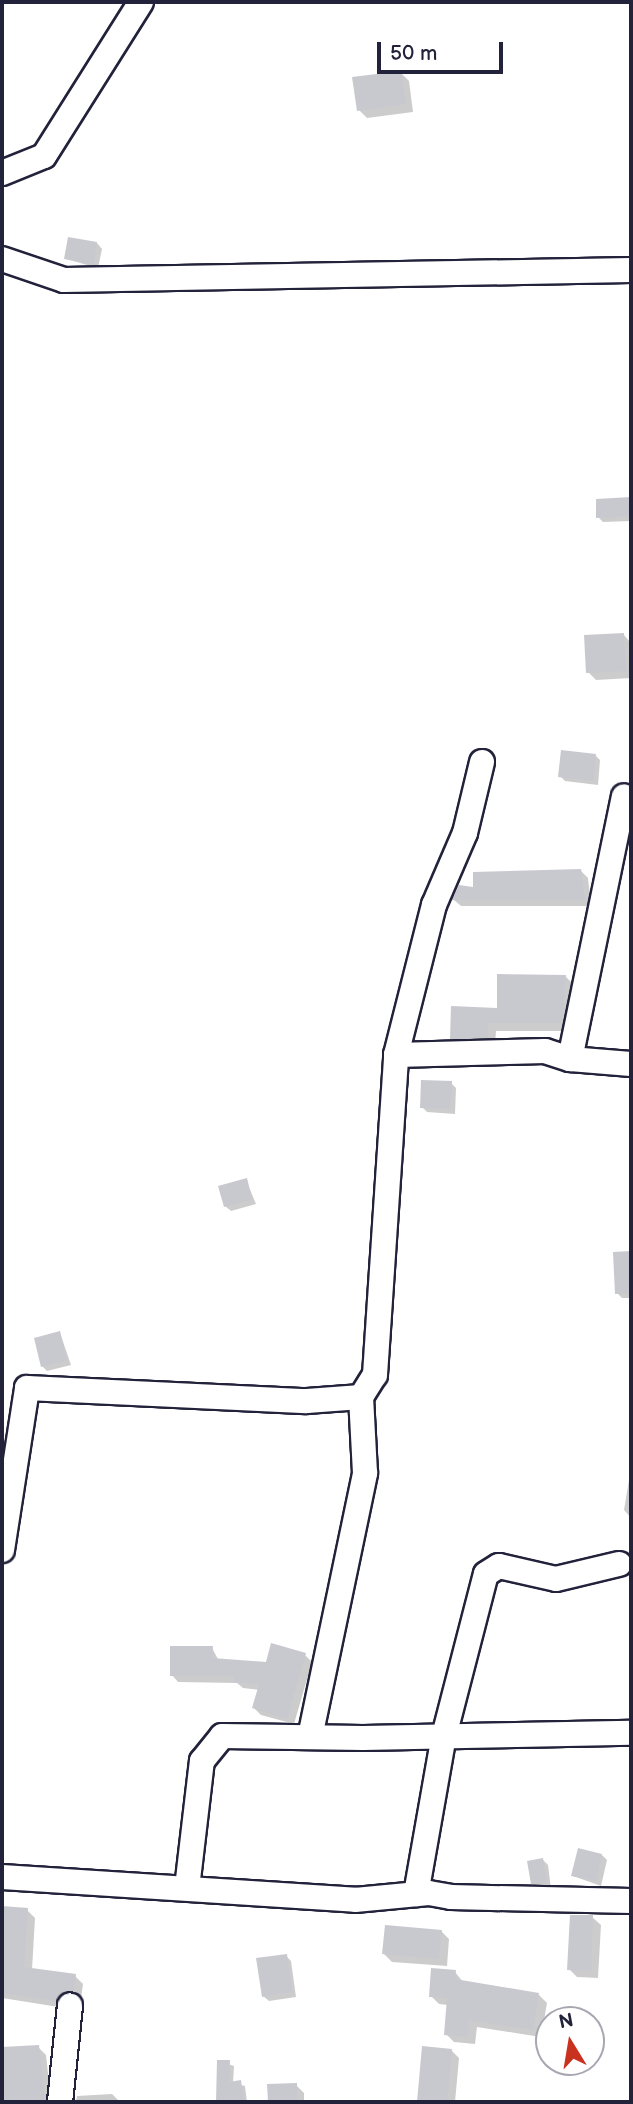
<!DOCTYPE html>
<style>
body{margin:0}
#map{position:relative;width:633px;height:2104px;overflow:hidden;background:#fff;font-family:"Balsamiq Sans",sans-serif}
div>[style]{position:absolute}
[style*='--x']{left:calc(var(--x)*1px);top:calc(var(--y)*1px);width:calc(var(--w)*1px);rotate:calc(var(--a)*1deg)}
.shadow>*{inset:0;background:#0003}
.building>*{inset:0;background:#c8c8cf}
.roads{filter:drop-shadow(2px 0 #22223b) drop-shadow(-2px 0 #22223b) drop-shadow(0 2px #22223b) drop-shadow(0 -2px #22223b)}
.minor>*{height:24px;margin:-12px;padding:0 12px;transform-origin:12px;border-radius:12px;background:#fff}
span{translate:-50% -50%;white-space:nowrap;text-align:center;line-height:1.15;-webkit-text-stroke:6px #fff;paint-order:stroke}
.frame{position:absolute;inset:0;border:4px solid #22223b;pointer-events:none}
.north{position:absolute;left:535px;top:2006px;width:70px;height:70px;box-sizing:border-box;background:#fff;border:2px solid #a7a7b1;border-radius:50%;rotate:349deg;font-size:19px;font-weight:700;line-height:28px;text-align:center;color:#22223b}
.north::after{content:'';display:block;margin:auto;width:24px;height:32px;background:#c8321e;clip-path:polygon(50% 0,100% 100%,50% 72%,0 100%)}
.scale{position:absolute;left:377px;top:42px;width:126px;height:32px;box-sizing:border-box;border:4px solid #22223b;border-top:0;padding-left:9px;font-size:21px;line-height:24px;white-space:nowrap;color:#22223b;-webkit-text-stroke:5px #fff;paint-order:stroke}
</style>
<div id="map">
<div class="shadow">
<div style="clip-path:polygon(401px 73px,409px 81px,413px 112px,367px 118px,359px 110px)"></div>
<div style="clip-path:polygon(97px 243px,102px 249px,98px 268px,66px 259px)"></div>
<div style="clip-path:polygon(631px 499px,631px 521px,603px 522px,598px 517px,597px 500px)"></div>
<div style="clip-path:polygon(623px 634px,631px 643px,631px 678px,596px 680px,588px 672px)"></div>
<div style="clip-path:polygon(595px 755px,600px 760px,598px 785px,565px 781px,560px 776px)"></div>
<div style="clip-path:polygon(581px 871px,588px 878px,591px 906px,461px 906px,454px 900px,475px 889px)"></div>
<div style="clip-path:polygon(565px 976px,573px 984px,570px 1031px,496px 1031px,495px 1045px,459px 1046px,451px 1038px)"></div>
<div style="clip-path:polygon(451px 1083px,456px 1088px,455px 1114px,427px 1112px,422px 1107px)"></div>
<div style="clip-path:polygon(246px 1180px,256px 1204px,231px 1211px,225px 1206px)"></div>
<div style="clip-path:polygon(631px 1253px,631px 1298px,622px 1298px,617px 1293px)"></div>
<div style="clip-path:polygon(60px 1333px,71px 1365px,47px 1371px,42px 1366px)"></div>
<div style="clip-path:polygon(629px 1480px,631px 1480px,631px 1518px,624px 1510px)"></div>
<div style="clip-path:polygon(272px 1646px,305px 1655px,312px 1662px,294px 1724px,261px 1715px,254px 1708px,260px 1690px,243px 1688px,237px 1683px,178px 1682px,172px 1675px,212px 1648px,219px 1661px,267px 1664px)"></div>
<div style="clip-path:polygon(602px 1855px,607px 1860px,601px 1886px,573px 1876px)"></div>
<div style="clip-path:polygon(543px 1860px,548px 1865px,551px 1889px,538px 1888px,532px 1883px)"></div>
<div style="clip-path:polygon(2px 1908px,27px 1910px,35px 1918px,32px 1970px,75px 1976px,83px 1984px,81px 1999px,72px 2000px,65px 2008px,2px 1998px)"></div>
<div style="clip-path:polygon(592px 1917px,601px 1925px,598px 1978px,577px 1977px,569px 1969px)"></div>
<div style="clip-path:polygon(441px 1931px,449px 1939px,447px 1966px,392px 1962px,384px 1954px)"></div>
<div style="clip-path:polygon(286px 1956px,291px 1961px,296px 1997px,269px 2001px,263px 1996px)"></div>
<div style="clip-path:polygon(455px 1972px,463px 1982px,539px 1995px,547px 2003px,541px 2037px,477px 2027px,475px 2044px,454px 2042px,446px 2034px,448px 2005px,439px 2004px,431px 1996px)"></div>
<div style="clip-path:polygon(38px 2047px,46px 2055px,51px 2102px,2px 2102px,2px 2049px)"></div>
<div style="clip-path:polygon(424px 2048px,451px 2050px,459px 2058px,455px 2102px,419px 2102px)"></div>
<div style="clip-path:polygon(219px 2061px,234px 2066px,233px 2083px,245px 2086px,247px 2102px,217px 2102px)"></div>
<div style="clip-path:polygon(296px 2085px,304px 2093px,304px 2102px,270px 2102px,269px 2086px)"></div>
<div style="clip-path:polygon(112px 2094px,120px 2102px,76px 2102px,77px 2096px)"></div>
</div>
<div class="building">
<div style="clip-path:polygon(401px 71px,406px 104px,357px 111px,352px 77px)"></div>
<div style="clip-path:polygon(68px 237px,97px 242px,94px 264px,64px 259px)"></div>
<div style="clip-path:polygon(631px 497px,631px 516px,596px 518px,596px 499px)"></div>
<div style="clip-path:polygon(624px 633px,626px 671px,586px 673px,584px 635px)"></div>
<div style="clip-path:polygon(561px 750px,596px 754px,593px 781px,558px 777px)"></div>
<div style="clip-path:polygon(581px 869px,585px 900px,452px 900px,459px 885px,473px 887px,473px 872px)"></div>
<div style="clip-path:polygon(497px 974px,566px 975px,562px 1023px,488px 1023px,488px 1038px,450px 1039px,451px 1006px,497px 1008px)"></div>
<div style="clip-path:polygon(421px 1080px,452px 1081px,450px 1109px,420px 1108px)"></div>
<div style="clip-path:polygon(247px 1178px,252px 1199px,224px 1207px,218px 1186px)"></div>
<div style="clip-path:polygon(631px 1251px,631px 1293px,615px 1294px,613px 1252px)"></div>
<div style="clip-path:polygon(60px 1331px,67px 1360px,41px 1367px,34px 1338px)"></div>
<div style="clip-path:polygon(271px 1643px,306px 1653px,287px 1719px,252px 1708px,259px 1684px,234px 1682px,234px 1676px,170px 1676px,170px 1646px,213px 1646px,212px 1658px,266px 1662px)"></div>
<div style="clip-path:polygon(578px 1848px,602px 1854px,596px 1881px,571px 1876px)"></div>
<div style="clip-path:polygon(543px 1858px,547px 1884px,531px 1884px,527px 1861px)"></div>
<div style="clip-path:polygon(2px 1906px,28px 1908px,24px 1967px,76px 1974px,74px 1992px,63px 1993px,57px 2001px,2px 1993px)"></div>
<div style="clip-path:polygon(570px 1915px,593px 1915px,591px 1971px,567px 1970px)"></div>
<div style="clip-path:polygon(385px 1925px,442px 1930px,439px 1959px,382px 1954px)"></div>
<div style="clip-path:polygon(287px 1954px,292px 1992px,262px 1997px,256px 1958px)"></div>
<div style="clip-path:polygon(431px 1968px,456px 1970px,455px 1979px,539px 1993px,533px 2030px,469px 2020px,468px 2037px,444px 2035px,447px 1998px,429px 1997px)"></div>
<div style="clip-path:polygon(39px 2045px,45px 2102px,5px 2102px,2px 2047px)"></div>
<div style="clip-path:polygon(422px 2046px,452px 2049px,447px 2102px,417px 2102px)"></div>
<div style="clip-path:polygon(217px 2060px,230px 2060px,229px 2082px,241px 2080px,244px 2102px,216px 2102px)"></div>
<div style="clip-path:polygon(297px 2083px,297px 2102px,268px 2102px,267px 2084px)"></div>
</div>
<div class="roads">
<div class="minor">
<div style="--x:2;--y:173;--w:45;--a:-22"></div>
<div style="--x:44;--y:156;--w:182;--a:-57.8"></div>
<div style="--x:2;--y:259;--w:65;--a:18.7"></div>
<div style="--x:64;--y:280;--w:567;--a:-1.01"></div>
<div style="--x:396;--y:1055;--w:149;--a:-1.5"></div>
<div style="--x:545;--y:1051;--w:26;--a:18"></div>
<div style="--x:570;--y:1059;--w:61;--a:4.7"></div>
<div style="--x:570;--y:1059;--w:268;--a:-78.4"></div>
<div style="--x:2;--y:1550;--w:164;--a:-81.2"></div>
<div style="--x:27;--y:1388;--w:280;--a:2.7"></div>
<div style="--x:307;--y:1401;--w:54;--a:-4.2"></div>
<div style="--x:361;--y:1397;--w:26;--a:-58"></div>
<div style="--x:375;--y:1375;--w:321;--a:-86.2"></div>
<div style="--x:396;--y:1055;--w:155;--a:-75.8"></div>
<div style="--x:434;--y:905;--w:78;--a:-66.7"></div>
<div style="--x:465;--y:833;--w:73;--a:-76.5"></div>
<div style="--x:310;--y:1737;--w:270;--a:-78.2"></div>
<div style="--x:365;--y:1473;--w:76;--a:-93"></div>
<div style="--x:2;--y:1877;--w:354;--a:3.7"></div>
<div style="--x:355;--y:1900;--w:74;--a:-5.4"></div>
<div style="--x:429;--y:1893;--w:22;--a:10"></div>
<div style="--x:451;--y:1897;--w:180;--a:1.3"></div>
<div style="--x:187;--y:1888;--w:128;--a:-83.3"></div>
<div style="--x:202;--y:1761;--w:32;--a:-51"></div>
<div style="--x:222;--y:1736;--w:141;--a:0.8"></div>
<div style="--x:363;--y:1738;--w:268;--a:-1.1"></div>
<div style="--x:416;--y:1894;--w:160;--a:-80"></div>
<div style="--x:444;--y:1736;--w:167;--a:-75.5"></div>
<div style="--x:486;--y:1574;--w:15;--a:-32"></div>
<div style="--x:499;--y:1566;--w:58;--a:12.8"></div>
<div style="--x:556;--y:1579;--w:65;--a:-13.4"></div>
<div style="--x:60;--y:2102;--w:97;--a:-84.1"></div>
</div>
</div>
<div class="frame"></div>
<div class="north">N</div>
<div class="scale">50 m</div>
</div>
